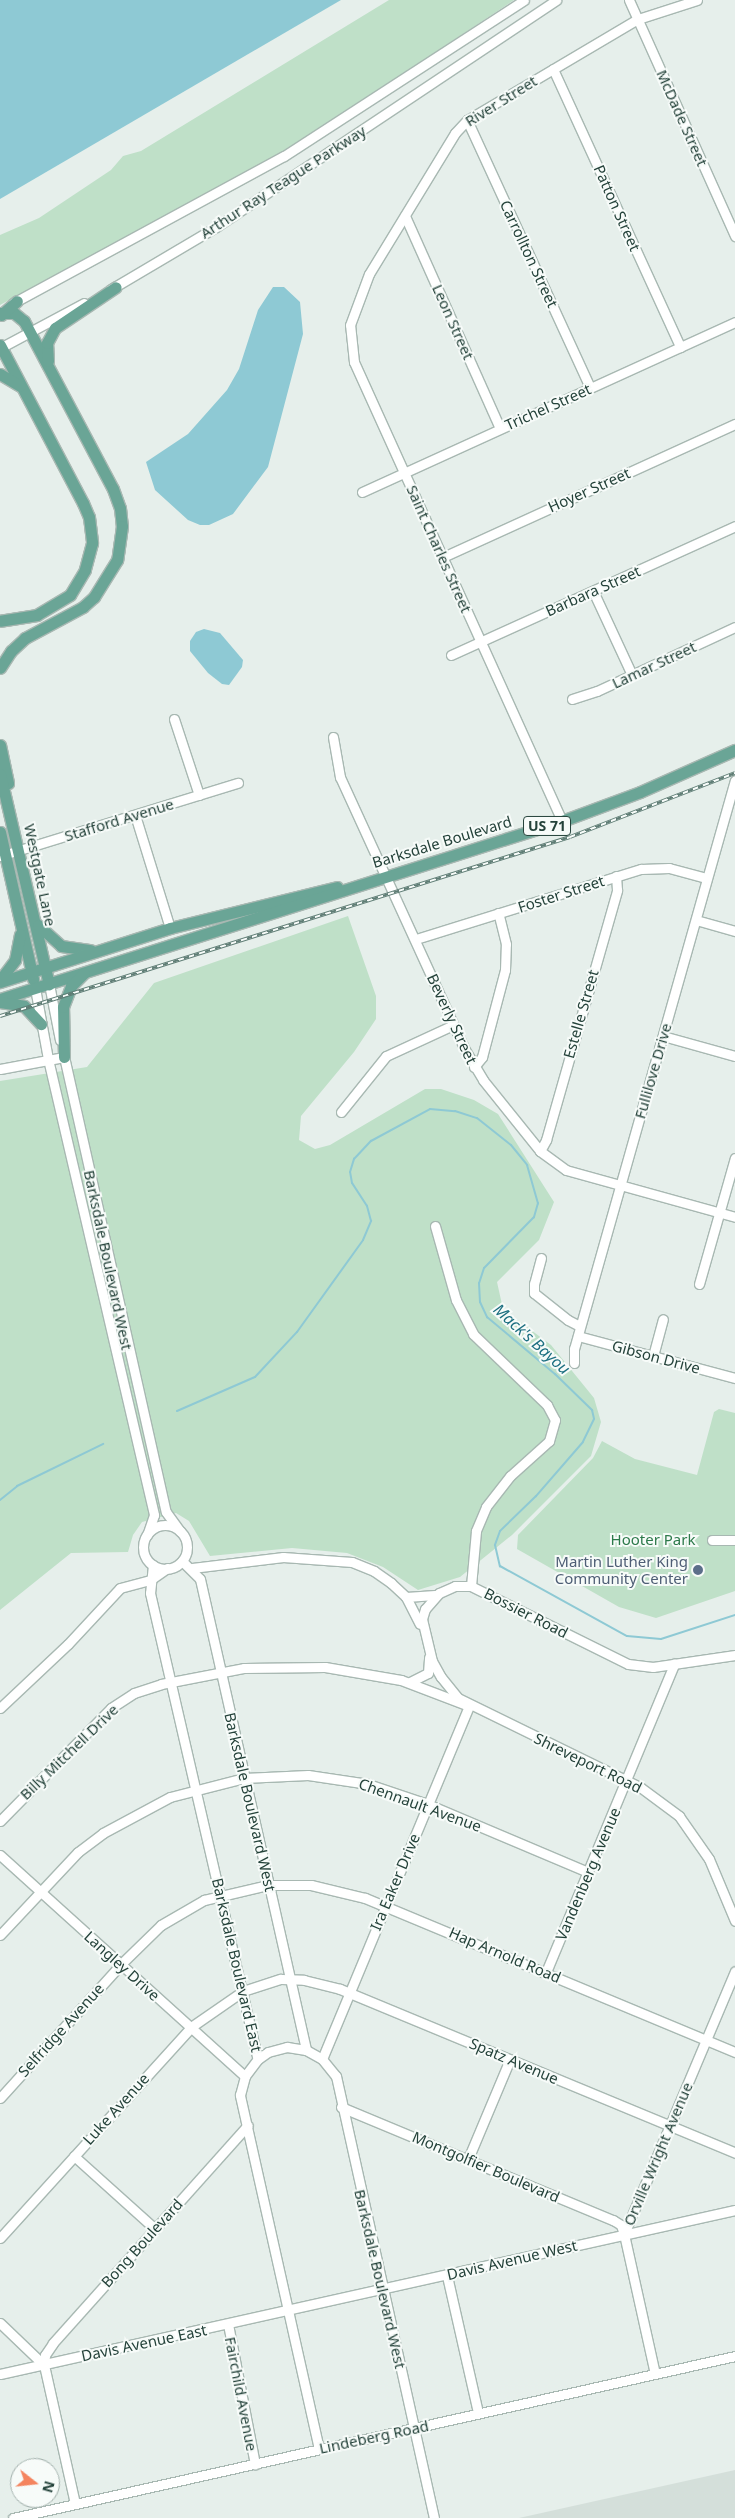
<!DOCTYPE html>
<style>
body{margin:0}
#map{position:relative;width:735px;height:2518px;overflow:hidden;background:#e6efeb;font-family:"Noto Sans",sans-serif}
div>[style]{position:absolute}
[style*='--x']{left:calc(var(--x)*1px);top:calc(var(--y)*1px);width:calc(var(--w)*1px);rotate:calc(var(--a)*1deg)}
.built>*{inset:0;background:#d4dfda}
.green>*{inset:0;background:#bfe0c8}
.water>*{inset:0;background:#8ec9d4}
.stream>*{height:2px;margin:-1px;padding:0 1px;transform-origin:1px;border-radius:1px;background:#8ec9d4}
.roads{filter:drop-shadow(1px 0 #a8b8b2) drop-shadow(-1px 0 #a8b8b2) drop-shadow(0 1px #a8b8b2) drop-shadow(0 -1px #a8b8b2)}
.minor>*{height:9px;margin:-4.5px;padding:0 4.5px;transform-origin:4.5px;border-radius:4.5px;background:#fff}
.minor>.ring{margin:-4.5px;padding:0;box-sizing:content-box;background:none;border:9px solid #fff;border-radius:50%}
.major>*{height:11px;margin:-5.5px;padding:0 5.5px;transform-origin:5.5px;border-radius:5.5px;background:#6aa596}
.rail>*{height:4px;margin-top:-2px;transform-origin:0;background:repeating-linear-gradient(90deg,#f7fbf9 0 5.5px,#5f7d75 0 11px);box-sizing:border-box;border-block:1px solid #5f7d75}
.dots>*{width:14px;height:14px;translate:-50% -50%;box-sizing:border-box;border:2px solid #f7fbf9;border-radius:50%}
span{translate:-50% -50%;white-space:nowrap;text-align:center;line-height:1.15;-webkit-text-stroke:4px #f7fbf9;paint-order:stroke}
.shield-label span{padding:1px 4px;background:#f7fbf9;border:1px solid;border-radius:4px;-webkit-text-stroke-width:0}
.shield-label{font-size:14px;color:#24423a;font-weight:700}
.street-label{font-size:15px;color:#24423a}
.park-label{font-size:15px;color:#2d7a4b}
.service-label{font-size:15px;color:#4e5e75}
.right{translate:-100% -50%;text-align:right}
.water-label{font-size:16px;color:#1c6f80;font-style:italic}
.north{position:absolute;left:10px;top:2458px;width:50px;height:50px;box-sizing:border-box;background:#f7fbf9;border:1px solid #a3b1ad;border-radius:50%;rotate:106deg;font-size:14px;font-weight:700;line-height:20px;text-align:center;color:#24423a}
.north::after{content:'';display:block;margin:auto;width:18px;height:22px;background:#f4845f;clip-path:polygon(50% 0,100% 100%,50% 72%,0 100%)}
</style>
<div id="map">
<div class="built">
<div style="clip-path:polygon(735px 2470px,735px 2518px,519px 2518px)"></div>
</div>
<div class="green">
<div style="clip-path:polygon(389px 0,514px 0,302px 141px,0 305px,0 235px,39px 218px,111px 170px,123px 156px,141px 151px)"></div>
<div style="clip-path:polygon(348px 916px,376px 996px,376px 1019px,354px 1052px,301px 1116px,299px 1140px,315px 1149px,330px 1145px,425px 1089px,441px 1089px,474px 1100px,498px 1114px,554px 1202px,539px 1240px,497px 1282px,503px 1309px,551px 1345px,594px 1398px,601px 1422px,591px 1456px,512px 1535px,460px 1577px,418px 1590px,383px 1567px,347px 1553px,292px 1548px,210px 1556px,189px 1521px,176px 1513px,142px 1522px,133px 1535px,128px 1552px,71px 1553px,0 1610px,0 1081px,87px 1067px,154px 983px)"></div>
<div style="clip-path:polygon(719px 1409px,735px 1413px,735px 1591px,656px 1618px,619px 1607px,517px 1549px,518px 1535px,593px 1458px,602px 1441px,635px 1459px,697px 1475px,714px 1412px)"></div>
</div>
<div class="water">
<div style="clip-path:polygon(0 0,341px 0,0 199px)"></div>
<div style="clip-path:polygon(273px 287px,284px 287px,300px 302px,303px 334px,268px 467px,233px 514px,209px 525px,200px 525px,188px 520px,155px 490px,146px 462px,188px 434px,227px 390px,239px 369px,258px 310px)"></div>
<div style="clip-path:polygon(204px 629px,220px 633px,243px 660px,242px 667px,229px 685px,222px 684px,208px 673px,190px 651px,190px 641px,196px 632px)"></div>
</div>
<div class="stream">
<div style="--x:177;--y:1411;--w:85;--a:-23.6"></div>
<div style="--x:255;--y:1377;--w:62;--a:-47"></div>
<div style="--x:297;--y:1332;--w:113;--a:-54.3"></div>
<div style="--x:363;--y:1240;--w:21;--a:-67"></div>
<div style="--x:371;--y:1221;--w:16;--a:-105"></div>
<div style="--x:367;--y:1206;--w:27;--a:-123"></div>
<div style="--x:352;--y:1183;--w:11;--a:-100"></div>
<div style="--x:350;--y:1172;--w:14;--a:-73"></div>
<div style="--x:354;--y:1159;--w:25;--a:-47"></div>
<div style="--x:371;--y:1141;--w:67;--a:-28.5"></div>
<div style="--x:430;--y:1109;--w:25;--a:5"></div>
<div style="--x:455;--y:1111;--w:23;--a:18"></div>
<div style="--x:477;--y:1118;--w:43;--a:38.5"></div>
<div style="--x:511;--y:1145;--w:26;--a:51"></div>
<div style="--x:527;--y:1165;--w:40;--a:74"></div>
<div style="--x:538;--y:1203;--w:15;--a:106"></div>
<div style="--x:534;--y:1217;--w:71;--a:134.4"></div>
<div style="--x:484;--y:1268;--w:16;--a:108"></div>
<div style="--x:479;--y:1283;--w:19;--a:87"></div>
<div style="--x:480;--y:1302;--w:17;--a:65"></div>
<div style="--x:487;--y:1317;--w:89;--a:40"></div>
<div style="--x:555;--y:1374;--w:52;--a:44.2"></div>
<div style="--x:592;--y:1410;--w:9;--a:77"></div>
<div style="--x:594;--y:1419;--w:25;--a:116"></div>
<div style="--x:583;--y:1442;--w:72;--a:131"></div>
<div style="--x:536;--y:1496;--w:50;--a:135.8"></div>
<div style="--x:500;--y:1531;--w:15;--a:110"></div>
<div style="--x:495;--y:1545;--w:22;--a:77"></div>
<div style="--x:500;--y:1566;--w:145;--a:28.9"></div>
<div style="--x:627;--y:1636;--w:34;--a:5"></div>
<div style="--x:661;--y:1639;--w:78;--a:-18"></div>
<div style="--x:0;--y:1500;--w:22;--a:-39"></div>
<div style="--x:17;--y:1486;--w:96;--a:-26"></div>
</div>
<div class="roads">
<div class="minor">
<div style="--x:629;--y:0;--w:259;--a:65.8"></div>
<div style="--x:553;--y:69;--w:306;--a:65.4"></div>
<div style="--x:467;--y:120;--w:294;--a:65.3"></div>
<div style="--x:405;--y:216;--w:232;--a:65.9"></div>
<div style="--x:111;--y:289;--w:122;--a:-30.6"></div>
<div style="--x:216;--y:227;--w:409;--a:-33.7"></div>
<div style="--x:13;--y:303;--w:308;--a:-28.5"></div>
<div style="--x:284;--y:156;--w:286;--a:-33"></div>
<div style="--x:0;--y:348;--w:95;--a:-28.2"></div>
<div style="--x:362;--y:492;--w:410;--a:-24.5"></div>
<div style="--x:443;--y:557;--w:321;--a:-24.5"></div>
<div style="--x:593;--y:591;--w:93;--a:65.1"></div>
<div style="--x:451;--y:655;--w:312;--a:-24.4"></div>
<div style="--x:572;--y:699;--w:26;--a:-18"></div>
<div style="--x:597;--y:691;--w:152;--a:-24.9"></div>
<div style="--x:174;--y:719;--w:80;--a:71.8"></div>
<div style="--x:333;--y:737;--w:41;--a:80.1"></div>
<div style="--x:340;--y:777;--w:298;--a:65.4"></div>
<div style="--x:464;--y:1048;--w:37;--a:59"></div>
<div style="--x:483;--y:1080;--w:91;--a:51.2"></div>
<div style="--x:540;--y:1151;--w:32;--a:36"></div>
<div style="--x:566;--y:1170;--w:175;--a:15.5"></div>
<div style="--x:135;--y:815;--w:118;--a:72.8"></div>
<div style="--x:562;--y:821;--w:504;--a:-114.38"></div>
<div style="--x:354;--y:362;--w:37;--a:-96"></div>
<div style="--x:350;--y:325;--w:54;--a:-69.6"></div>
<div style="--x:369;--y:274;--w:165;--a:-58.6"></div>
<div style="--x:455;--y:133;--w:18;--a:-47"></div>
<div style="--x:467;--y:120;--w:199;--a:-30.6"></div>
<div style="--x:638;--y:19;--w:62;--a:-17.9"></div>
<div style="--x:0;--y:856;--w:249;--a:-17.1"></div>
<div style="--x:696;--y:920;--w:41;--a:15.8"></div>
<div style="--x:416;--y:939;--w:236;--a:-17.3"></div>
<div style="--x:641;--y:869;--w:28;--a:-2"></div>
<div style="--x:669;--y:868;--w:39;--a:15"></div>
<div style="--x:49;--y:984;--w:57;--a:78.9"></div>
<div style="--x:35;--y:988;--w:72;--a:79.6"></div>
<div style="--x:48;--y:1059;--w:468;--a:76.9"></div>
<div style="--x:154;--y:1515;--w:21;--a:109"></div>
<div style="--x:663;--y:1036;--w:75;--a:15.5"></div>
<div style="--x:63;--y:1052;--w:471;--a:77.4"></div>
<div style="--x:166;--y:1512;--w:24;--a:54"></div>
<div style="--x:474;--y:1067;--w:13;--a:-51"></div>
<div style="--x:482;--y:1057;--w:90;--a:-75.2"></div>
<div style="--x:505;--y:970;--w:26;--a:-88"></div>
<div style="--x:506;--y:944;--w:32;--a:-104"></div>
<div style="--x:0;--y:1069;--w:65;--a:-10.6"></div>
<div style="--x:341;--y:1112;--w:72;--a:-51.2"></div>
<div style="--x:386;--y:1056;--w:74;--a:-24.8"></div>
<div style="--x:540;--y:1151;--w:13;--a:-61"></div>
<div style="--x:546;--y:1140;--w:260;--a:-74.1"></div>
<div style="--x:617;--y:890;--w:14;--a:-94"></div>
<div style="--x:435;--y:1226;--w:77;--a:74.2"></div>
<div style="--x:456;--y:1300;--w:38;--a:63"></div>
<div style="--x:473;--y:1334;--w:103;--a:43.8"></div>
<div style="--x:547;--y:1405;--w:17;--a:62"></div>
<div style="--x:555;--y:1420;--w:22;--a:106"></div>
<div style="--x:549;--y:1441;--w:52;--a:138.1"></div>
<div style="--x:510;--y:1476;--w:39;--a:128"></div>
<div style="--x:486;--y:1507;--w:26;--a:113"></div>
<div style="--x:476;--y:1531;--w:55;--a:95.2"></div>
<div style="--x:541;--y:1258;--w:27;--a:105"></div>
<div style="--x:534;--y:1284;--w:9;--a:90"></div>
<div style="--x:534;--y:1293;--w:43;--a:38.5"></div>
<div style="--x:568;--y:1320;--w:13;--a:27"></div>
<div style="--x:699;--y:1284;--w:131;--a:-74.1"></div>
<div style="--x:578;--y:1336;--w:163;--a:15"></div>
<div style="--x:653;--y:1356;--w:38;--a:-75"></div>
<div style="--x:574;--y:1363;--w:14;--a:-90"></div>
<div style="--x:574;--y:1349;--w:591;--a:-74.2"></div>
<div class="ring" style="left:143px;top:1525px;width:35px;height:35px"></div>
<div style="--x:712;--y:1540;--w:23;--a:0"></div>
<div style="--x:182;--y:1561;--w:25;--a:45"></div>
<div style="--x:200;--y:1579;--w:483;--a:77.3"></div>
<div style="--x:153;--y:1565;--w:28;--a:96"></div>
<div style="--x:150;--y:1593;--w:478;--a:77"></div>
<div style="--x:192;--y:1568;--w:92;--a:-6.9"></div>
<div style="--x:283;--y:1557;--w:69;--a:4.1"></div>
<div style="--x:352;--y:1562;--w:24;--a:22"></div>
<div style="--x:374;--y:1571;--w:21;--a:35"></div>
<div style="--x:391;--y:1583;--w:21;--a:43"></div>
<div style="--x:406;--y:1597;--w:30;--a:63"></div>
<div style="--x:406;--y:1597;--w:29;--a:-4"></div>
<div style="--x:735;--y:1655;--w:83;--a:171.7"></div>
<div style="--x:653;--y:1667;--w:25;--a:-173"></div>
<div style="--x:628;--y:1664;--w:175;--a:-153.6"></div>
<div style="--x:471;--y:1586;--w:16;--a:180"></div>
<div style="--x:455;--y:1586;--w:17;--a:156"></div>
<div style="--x:439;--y:1593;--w:21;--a:131"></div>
<div style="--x:425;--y:1609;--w:10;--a:107"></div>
<div style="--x:422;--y:1619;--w:43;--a:76.6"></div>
<div style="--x:432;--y:1661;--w:18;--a:61"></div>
<div style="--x:441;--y:1677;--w:27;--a:51"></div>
<div style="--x:458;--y:1698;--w:203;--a:26.1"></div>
<div style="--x:640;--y:1787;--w:49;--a:36.6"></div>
<div style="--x:679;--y:1816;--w:52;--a:55.1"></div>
<div style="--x:709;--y:1859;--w:67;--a:67.2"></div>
<div style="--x:410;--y:1682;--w:20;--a:-27"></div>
<div style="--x:428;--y:1673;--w:16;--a:-86"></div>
<div style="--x:0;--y:1708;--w:93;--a:-43.3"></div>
<div style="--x:68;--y:1644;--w:76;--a:-47.1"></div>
<div style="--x:120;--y:1588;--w:31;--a:-15"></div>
<div style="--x:150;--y:1580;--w:21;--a:-35"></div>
<div style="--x:0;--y:1821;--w:158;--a:-45.5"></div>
<div style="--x:111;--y:1708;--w:27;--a:-33"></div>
<div style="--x:134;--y:1693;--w:28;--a:-18"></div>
<div style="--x:161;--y:1684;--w:85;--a:-10.9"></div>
<div style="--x:244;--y:1668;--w:81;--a:-0.7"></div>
<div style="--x:325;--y:1667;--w:77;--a:9.7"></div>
<div style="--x:401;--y:1680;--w:73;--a:20.9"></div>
<div style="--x:469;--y:1706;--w:382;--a:112.6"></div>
<div style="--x:0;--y:1855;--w:330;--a:42.1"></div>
<div style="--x:0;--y:1935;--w:114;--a:-46.8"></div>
<div style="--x:78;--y:1852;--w:31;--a:-37"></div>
<div style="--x:103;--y:1833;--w:76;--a:-28.2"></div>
<div style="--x:170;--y:1797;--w:76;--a:-14.4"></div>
<div style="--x:244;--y:1778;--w:64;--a:-2.7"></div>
<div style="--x:308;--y:1775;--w:61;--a:8.5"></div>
<div style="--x:368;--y:1784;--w:62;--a:18.7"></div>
<div style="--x:427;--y:1804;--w:175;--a:22.9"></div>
<div style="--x:546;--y:1972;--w:334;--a:-67.4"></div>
<div style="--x:0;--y:2098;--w:181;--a:-47.9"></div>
<div style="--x:121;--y:1964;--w:56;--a:-44.3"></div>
<div style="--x:161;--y:1925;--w:50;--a:-30.2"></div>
<div style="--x:204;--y:1900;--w:66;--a:-13.2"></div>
<div style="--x:268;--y:1885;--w:43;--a:0"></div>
<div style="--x:311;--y:1885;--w:56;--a:13.5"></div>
<div style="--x:365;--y:1898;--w:401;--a:22.6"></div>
<div style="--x:341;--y:2107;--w:295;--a:22.6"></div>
<div style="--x:613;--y:2220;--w:9;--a:32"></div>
<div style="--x:621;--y:2225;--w:9;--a:72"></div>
<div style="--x:74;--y:2156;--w:109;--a:42"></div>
<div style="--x:468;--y:2159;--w:108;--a:-67.2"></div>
<div style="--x:0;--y:2238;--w:285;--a:-47.8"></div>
<div style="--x:191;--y:2027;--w:63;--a:-34.7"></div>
<div style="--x:243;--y:1991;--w:40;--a:-18"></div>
<div style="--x:281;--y:1979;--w:23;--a:2"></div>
<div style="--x:304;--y:1980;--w:37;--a:14"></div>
<div style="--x:340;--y:1989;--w:428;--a:22.5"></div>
<div style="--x:447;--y:2276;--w:140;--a:77.2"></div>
<div style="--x:0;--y:2323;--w:61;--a:43.7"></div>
<div style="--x:44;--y:2365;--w:142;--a:77.4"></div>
<div style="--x:228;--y:2324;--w:143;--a:79.1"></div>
<div style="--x:44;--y:2365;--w:10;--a:-84"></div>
<div style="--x:45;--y:2355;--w:14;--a:-56"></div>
<div style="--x:53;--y:2343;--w:292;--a:-48.2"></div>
<div style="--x:0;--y:2374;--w:753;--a:-12.58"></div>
<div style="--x:655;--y:2374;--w:143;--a:-102.5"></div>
<div style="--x:624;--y:2234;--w:285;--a:-67.1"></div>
<div style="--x:319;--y:2449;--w:363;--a:-102.6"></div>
<div style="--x:240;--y:2095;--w:20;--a:-75"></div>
<div style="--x:245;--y:2076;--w:21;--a:-53"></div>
<div style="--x:258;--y:2059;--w:12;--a:-35"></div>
<div style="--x:268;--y:2052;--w:20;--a:-15"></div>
<div style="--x:287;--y:2047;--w:19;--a:9"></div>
<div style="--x:306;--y:2050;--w:18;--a:29"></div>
<div style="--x:322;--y:2059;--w:22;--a:51"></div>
<div style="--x:336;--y:2076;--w:453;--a:77.5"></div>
<div style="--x:13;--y:2518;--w:740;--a:-12.65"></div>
</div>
<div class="major">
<div style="--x:0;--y:313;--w:14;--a:0"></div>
<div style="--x:14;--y:313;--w:13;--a:39"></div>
<div style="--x:24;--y:321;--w:190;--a:62.1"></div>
<div style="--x:113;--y:489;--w:20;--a:70"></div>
<div style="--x:120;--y:508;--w:18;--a:84"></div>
<div style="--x:122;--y:526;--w:34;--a:98"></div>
<div style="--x:117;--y:560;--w:44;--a:121.9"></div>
<div style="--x:94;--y:597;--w:15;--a:138"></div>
<div style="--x:83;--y:607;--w:66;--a:151.9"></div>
<div style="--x:25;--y:638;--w:19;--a:137"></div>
<div style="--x:11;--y:651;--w:20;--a:123"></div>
<div style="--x:1;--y:315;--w:21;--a:-41"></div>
<div style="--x:0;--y:345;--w:178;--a:62.3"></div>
<div style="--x:83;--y:503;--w:15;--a:67"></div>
<div style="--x:89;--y:517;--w:26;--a:83"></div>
<div style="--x:92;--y:543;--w:28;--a:105"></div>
<div style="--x:85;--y:570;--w:29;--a:121"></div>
<div style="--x:70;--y:595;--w:39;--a:149"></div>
<div style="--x:37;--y:615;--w:37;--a:171"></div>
<div style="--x:48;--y:361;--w:18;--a:-93"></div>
<div style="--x:47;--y:343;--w:17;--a:-62"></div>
<div style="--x:55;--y:328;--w:73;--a:-33.9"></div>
<div style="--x:0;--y:374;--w:23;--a:31"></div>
<div style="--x:0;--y:745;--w:39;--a:78"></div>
<div style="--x:0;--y:774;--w:216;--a:76.9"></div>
<div style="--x:0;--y:832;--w:151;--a:77.3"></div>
<div style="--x:38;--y:925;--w:31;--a:42"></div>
<div style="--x:61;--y:946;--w:30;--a:8"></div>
<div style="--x:0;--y:980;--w:25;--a:-53"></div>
<div style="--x:15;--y:960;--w:26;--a:-79"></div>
<div style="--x:0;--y:982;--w:178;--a:-17.6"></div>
<div style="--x:170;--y:928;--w:172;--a:-13.8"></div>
<div style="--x:0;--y:999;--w:590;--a:-17.57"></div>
<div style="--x:562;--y:821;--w:83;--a:-20.4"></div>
<div style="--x:640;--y:792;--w:104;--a:-23.9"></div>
<div style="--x:0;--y:1002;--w:24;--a:9"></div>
<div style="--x:24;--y:1006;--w:25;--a:47"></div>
<div style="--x:64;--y:1057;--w:50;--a:-91.1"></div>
<div style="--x:63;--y:1007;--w:22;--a:-69"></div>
<div style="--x:71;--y:986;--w:18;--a:-45"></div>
</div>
</div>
<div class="rail">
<div style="--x:0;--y:1016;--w:597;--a:-17.43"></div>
<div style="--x:570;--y:837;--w:177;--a:-21.2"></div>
</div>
<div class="dots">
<div style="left:698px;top:1570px;background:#5c6f8a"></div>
</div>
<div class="shield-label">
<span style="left:547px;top:826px">US 71</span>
</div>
<div class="street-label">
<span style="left:501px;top:101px;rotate:-32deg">River Street</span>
<span style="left:682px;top:118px;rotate:66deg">McDade Street</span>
<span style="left:283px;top:182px;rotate:-33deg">Arthur Ray Teague Parkway</span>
<span style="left:617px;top:208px;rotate:66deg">Patton Street</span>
<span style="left:529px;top:254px;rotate:65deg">Carrollton Street</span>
<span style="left:453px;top:322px;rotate:66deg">Leon Street</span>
<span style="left:548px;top:407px;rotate:-24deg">Trichel Street</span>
<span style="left:589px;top:490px;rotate:-24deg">Hoyer Street</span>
<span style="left:439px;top:549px;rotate:66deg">Saint Charles Street</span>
<span style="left:593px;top:591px;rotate:-24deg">Barbara Street</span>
<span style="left:654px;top:665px;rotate:-25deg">Lamar Street</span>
<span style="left:119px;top:820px;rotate:-17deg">Stafford Avenue</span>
<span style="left:442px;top:842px;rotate:-17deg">Barksdale Boulevard</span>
<span style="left:40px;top:875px;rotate:78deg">Westgate Lane</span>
<span style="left:561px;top:894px;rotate:-18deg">Foster Street</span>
<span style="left:581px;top:1014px;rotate:-74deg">Estelle Street</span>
<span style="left:452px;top:1019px;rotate:65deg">Beverly Street</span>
<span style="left:653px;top:1071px;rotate:-74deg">Fullilove Drive</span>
<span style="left:108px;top:1260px;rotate:78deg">Barksdale Boulevard West</span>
<span style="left:656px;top:1357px;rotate:15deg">Gibson Drive</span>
<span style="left:526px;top:1613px;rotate:27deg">Bossier Road</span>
<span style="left:69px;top:1752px;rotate:-44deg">Billy Mitchell Drive</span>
<span style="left:588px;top:1763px;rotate:26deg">Shreveport Road</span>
<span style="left:250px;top:1802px;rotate:77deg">Barksdale Boulevard West</span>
<span style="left:420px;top:1805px;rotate:20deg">Chennault Avenue</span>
<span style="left:588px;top:1874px;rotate:-67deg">Vandenberg Avenue</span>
<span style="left:395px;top:1882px;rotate:-67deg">Ira Eaker Drive</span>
<span style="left:505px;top:1955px;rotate:23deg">Hap Arnold Road</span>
<span style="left:237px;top:1965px;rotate:77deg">Barksdale Boulevard East</span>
<span style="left:122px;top:1966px;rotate:42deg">Langley Drive</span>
<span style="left:61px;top:2030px;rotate:-48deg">Selfridge Avenue</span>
<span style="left:514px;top:2061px;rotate:23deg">Spatz Avenue</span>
<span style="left:116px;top:2109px;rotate:-48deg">Luke Avenue</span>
<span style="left:658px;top:2154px;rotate:-67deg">Orville Wright Avenue</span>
<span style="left:486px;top:2167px;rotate:23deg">Montgolfier Boulevard</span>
<span style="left:142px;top:2243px;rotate:-48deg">Bong Boulevard</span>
<span style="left:512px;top:2260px;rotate:-13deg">Davis Avenue West</span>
<span style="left:380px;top:2279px;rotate:77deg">Barksdale Boulevard West</span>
<span style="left:144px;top:2343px;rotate:-12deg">Davis Avenue East</span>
<span style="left:241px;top:2394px;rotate:79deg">Fairchild Avenue</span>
<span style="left:374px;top:2437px;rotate:-12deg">Lindeberg Road</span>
</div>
<div class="park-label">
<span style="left:653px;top:1540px">Hooter Park</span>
</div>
<div class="service-label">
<span class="right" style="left:688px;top:1570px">Martin Luther King<br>Community Center</span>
</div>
<div class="water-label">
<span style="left:532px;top:1339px;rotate:42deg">Mack's Bayou</span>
</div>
<div class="north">N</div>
</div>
